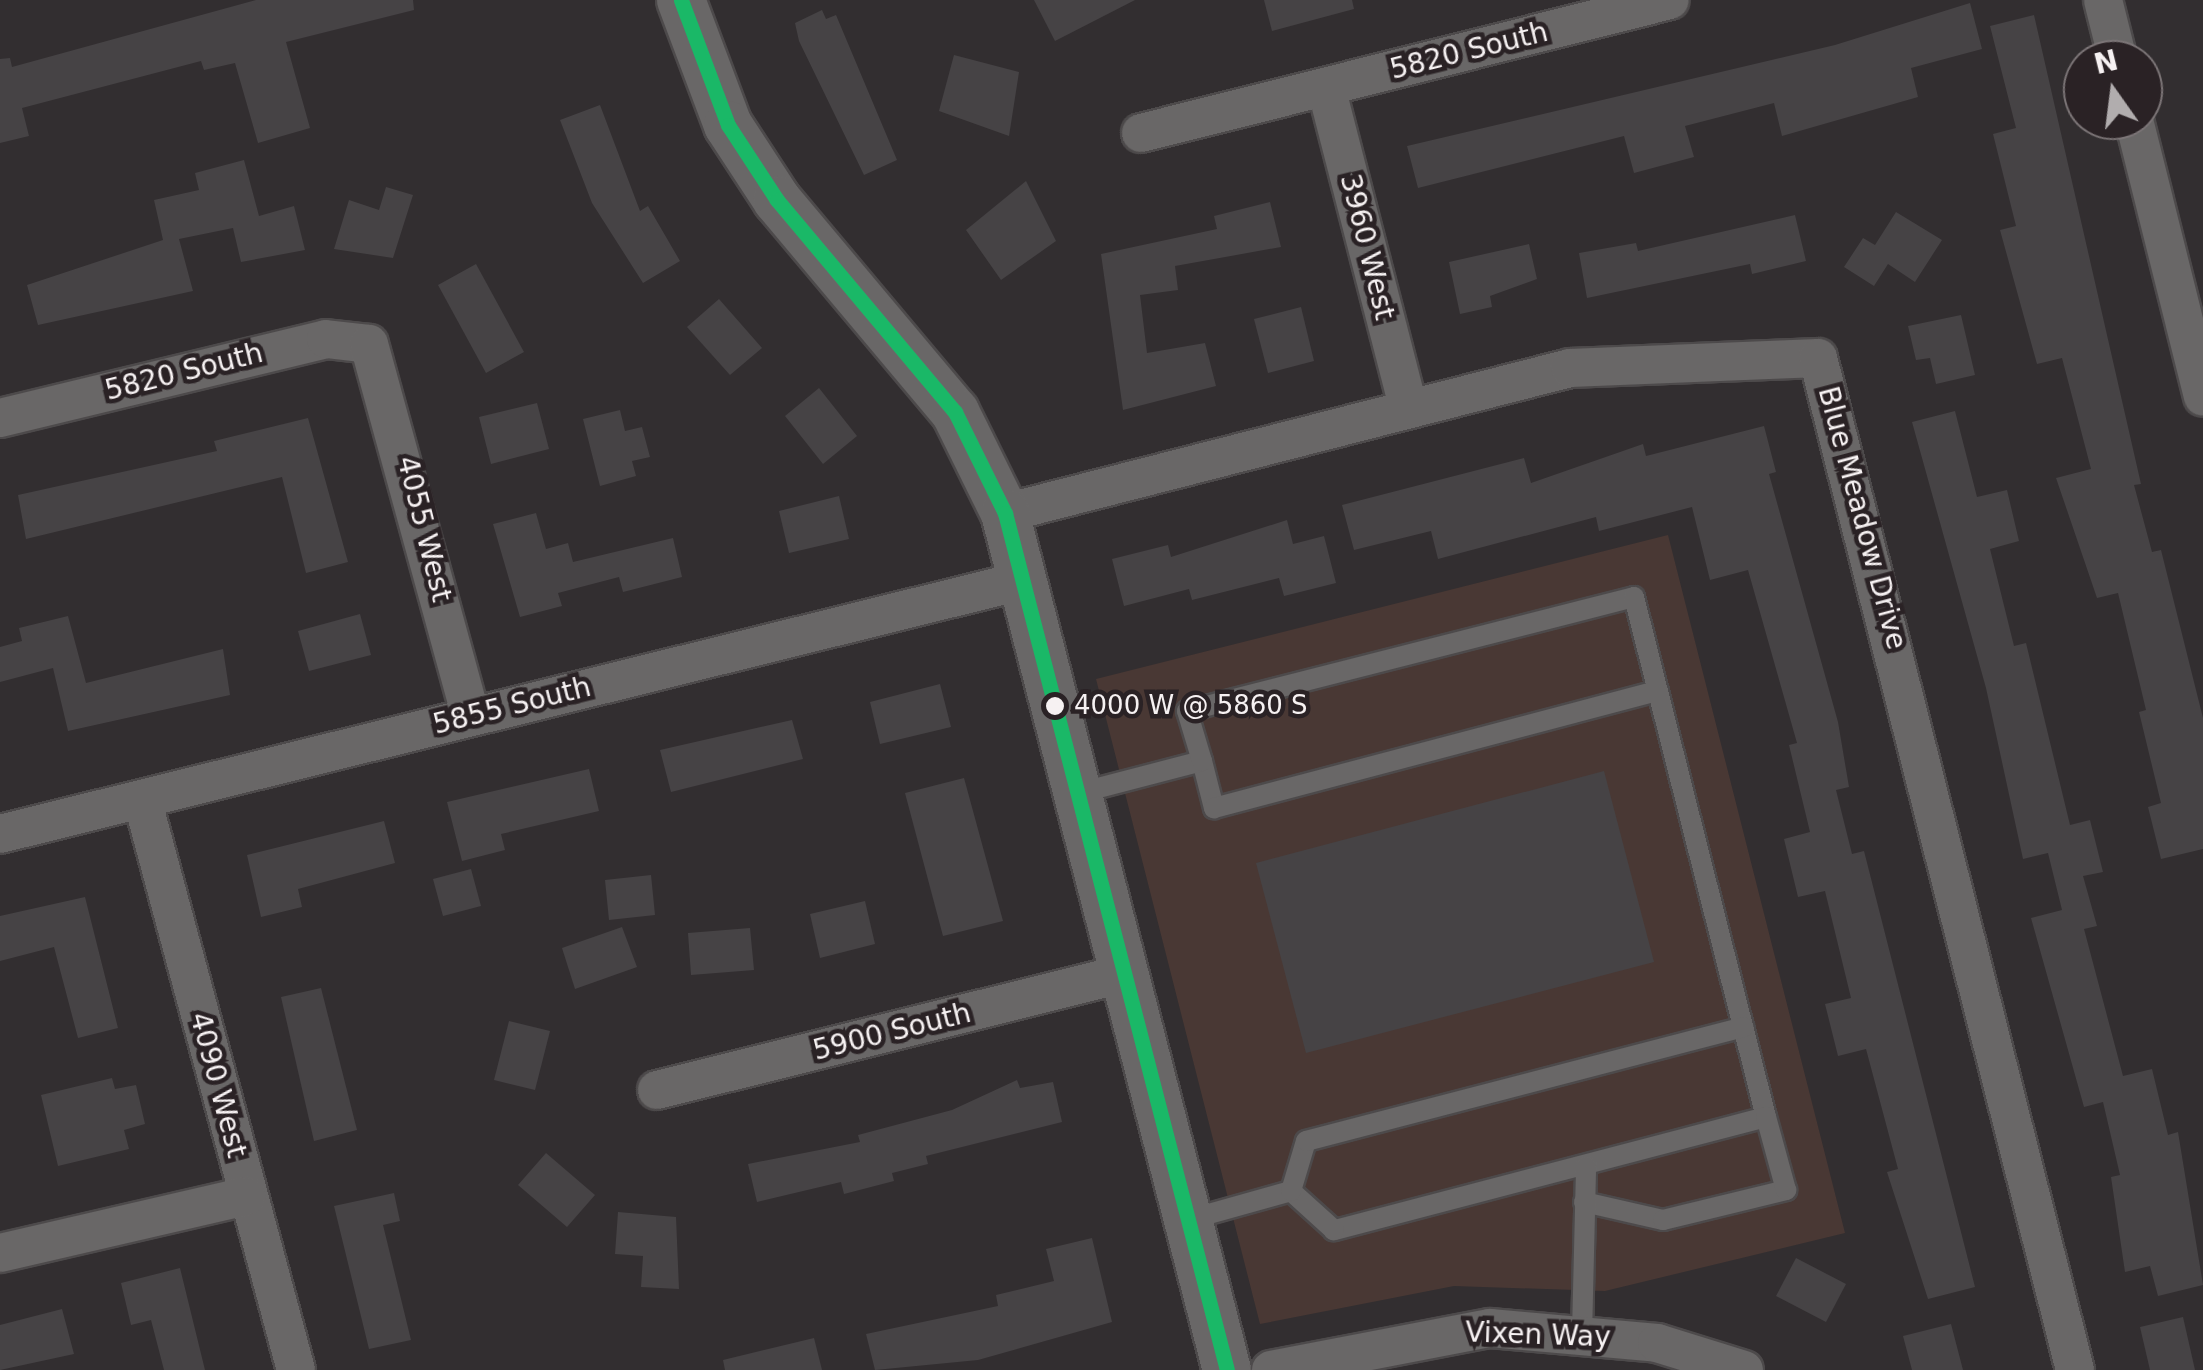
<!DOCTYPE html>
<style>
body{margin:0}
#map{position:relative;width:2203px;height:1370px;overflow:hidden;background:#322e30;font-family:"DejaVu Sans",sans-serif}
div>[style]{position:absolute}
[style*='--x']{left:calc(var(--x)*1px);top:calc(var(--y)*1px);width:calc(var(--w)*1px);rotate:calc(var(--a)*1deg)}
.green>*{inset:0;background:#493834}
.building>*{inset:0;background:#464345}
.roads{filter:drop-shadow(2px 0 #4d4a4b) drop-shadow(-2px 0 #4d4a4b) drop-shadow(0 2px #4d4a4b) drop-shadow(0 -2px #4d4a4b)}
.service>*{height:20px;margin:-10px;padding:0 10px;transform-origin:10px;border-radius:10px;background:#696767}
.minor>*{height:38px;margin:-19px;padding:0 19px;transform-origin:19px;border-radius:19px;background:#696767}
.tertiary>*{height:48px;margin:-24px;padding:0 24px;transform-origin:24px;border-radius:24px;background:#696767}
.bus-1>*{height:15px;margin:-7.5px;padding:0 7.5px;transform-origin:7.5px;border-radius:7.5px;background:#1ab867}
.dots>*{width:28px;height:28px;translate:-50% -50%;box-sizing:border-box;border:5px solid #2a2225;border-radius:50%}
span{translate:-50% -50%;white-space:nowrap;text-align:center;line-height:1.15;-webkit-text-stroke:9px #2a2225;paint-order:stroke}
.bus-label{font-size:26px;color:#f6f1f2}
.left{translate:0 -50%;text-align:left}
.street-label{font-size:28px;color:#f6f1f2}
.north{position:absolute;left:2063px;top:40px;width:100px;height:100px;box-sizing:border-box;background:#2a2225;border:2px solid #7c7577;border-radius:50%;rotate:346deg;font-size:28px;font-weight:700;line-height:40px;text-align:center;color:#f6f1f2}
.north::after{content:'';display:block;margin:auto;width:35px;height:45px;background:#b1adae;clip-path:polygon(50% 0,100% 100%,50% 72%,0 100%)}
</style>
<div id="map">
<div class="green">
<div style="clip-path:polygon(1668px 535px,1845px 1233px,1605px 1291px,1454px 1286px,1260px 1324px,1096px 679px)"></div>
</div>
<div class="building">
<div style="clip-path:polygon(256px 0,413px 0,414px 10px,286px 42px,310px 128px,258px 143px,235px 63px,204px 70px,201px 61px,22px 108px,29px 136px,0 143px,0 59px,10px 58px,12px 67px)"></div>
<div style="clip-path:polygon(1034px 0,1135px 0,1055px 41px)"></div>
<div style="clip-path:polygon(1264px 0,1352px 0,1354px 9px,1272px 31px)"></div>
<div style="clip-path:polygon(1970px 3px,1982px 49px,1911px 68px,1918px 97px,1782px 136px,1774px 103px,1685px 126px,1694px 157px,1634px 173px,1624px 136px,1418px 188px,1407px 146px,1835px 45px)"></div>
<div style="clip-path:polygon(822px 10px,826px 19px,836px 15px,897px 160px,864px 175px,799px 41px,795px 23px)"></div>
<div style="clip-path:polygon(2034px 15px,2141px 484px,2134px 485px,2152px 552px,2161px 550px,2203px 718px,2203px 849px,2161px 859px,2148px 807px,2161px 803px,2139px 712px,2146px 710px,2118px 593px,2097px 598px,2056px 478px,2091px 469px,2062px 358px,2037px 364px,2000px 230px,2016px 226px,1993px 134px,2016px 128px,1990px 26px)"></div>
<div style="clip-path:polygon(954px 55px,1019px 72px,1009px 136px,939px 111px)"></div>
<div style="clip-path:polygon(600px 105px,640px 211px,648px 206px,680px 261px,643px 283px,592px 203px,560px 120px)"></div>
<div style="clip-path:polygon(244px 160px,259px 216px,294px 206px,305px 250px,241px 262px,233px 228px,179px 239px,193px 291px,38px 325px,27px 285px,163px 240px,154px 200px,199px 190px,195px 173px)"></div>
<div style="clip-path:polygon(1026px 181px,1056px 241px,1001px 280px,966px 230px)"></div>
<div style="clip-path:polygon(386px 187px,413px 195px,393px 258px,334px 249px,349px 200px,379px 210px)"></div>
<div style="clip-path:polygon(1270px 202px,1281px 247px,1175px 266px,1178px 290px,1140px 295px,1147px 353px,1205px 343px,1216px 386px,1123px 410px,1101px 254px,1217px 229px,1214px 216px)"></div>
<div style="clip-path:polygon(1896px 212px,1942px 240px,1915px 282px,1888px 264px,1874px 286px,1844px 267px,1863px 238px,1875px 245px)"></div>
<div style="clip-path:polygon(1795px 215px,1806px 261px,1752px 274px,1750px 264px,1587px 298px,1579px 253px,1636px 243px,1638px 251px)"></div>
<div style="clip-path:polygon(1529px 244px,1537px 279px,1490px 296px,1492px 307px,1460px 314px,1449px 262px)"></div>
<div style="clip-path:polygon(476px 264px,524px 352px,486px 373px,438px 285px)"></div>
<div style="clip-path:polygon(719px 299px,762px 348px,730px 375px,687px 327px)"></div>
<div style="clip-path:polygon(1301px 307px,1314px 361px,1268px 373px,1254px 319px)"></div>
<div style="clip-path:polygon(1961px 315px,1975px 375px,1936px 384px,1930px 358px,1916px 360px,1908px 326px)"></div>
<div style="clip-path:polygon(819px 388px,857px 436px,823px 464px,785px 416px)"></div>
<div style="clip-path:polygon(537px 403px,549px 449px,491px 464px,479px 417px)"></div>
<div style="clip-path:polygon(620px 410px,625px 431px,642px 427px,650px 457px,632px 461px,636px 476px,600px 486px,583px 419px)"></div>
<div style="clip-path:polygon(1955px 411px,1977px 497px,2007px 490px,2019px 541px,1990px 549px,2014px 646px,2026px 643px,2070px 825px,2090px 820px,2103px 872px,2083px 876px,2097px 926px,2084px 929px,2123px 1076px,2152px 1069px,2168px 1135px,2178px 1132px,2203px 1285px,2158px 1296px,2150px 1266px,2125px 1272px,2111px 1177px,2120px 1175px,2103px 1102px,2084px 1107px,2031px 918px,2062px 910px,2048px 853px,2023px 859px,1986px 688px,1912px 422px)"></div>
<div style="clip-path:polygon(308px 418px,348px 562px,306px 573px,282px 477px,26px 539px,18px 495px,217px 451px,214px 441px)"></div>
<div style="clip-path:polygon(1764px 426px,1776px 472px,1769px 474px,1838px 722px,1849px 787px,1836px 790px,1852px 854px,1864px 851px,1975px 1287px,1928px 1299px,1887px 1172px,1898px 1169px,1866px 1049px,1838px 1056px,1825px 1004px,1851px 998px,1825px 891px,1798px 897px,1784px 839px,1810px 832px,1789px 745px,1797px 743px,1748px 570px,1710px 580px,1692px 507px,1599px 531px,1596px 517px,1438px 559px,1431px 531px,1354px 550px,1342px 505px,1524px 458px,1531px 483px,1643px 444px,1646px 456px)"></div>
<div style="clip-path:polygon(839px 496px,849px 539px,789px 553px,779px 511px)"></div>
<div style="clip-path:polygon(536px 513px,546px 549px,568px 543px,573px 562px,673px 538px,682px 577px,623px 592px,619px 577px,558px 593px,562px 606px,520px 617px,493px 524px)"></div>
<div style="clip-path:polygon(1287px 520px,1293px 544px,1324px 536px,1336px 583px,1284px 596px,1279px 578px,1192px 600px,1189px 589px,1124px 606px,1112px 559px,1168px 545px,1171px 557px)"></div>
<div style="clip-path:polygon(360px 614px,371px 655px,309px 671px,298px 631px)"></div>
<div style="clip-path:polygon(68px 616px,86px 683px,223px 649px,230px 695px,68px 731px,53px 668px,0 682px,0 647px,22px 641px,19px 628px)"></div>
<div style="clip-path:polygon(940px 684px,951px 727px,880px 744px,870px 702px)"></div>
<div style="clip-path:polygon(792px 720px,803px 759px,671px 792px,660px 750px)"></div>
<div style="clip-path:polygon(589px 769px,599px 811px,501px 834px,505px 850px,462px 861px,447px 802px)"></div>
<div style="clip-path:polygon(1604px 771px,1654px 962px,1306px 1053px,1256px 863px)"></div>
<div style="clip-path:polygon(964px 778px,1003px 921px,943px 936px,905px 793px)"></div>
<div style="clip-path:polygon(384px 821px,395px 863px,298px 889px,302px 907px,261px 917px,247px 855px)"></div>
<div style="clip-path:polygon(471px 869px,481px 906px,443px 916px,433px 879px)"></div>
<div style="clip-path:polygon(651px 875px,655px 915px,609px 920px,605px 880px)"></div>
<div style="clip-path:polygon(85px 897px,118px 1028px,78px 1038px,54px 947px,0 961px,0 916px)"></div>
<div style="clip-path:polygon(865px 901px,875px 944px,820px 958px,810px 914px)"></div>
<div style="clip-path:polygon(622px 927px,637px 967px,575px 989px,562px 948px)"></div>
<div style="clip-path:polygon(750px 928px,754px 970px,691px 975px,688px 933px)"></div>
<div style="clip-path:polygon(321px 988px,357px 1130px,314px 1141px,281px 997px)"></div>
<div style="clip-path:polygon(509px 1021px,550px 1031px,535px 1090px,494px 1080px)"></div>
<div style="clip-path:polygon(112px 1078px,115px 1089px,136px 1085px,145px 1124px,124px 1130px,129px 1149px,58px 1166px,41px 1095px)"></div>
<div style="clip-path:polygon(1017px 1080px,1020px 1088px,1053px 1082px,1062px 1122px,926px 1156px,928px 1164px,892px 1173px,894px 1181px,844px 1194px,841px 1182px,757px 1202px,748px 1164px,860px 1142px,858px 1135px,952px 1110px)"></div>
<div style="clip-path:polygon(546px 1153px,595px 1195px,567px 1227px,518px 1185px)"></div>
<div style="clip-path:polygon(394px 1193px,400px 1221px,383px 1225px,411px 1340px,369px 1349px,334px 1206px)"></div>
<div style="clip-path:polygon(618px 1212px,676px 1217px,679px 1289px,641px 1287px,643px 1256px,615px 1254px)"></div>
<div style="clip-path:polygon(1092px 1238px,1112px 1322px,978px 1360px,875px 1370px,866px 1334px,998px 1306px,996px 1295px,1054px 1281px,1046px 1249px)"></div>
<div style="clip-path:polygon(1796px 1258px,1846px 1284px,1826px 1322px,1776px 1296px)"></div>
<div style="clip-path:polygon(180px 1268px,205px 1370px,164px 1370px,151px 1320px,131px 1325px,121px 1283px)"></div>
<div style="clip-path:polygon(62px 1309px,74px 1354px,0 1370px,0 1325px)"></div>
<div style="clip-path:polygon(2183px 1317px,2195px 1370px,2150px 1370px,2140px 1327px)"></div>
<div style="clip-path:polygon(1951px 1324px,1963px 1370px,1912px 1370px,1903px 1336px)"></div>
<div style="clip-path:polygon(814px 1338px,822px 1370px,725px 1370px,723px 1360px)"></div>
</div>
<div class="roads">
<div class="service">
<div style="--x:1202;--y:761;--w:49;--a:75.7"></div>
<div style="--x:1214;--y:808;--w:459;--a:-14.8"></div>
<div style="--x:1079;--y:793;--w:127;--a:-14.6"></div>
<div style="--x:1202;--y:761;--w:52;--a:-106.7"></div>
<div style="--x:1187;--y:711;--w:461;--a:-14.3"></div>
<div style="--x:1634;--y:597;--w:536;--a:75.76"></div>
<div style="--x:1766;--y:1117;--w:447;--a:165.3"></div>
<div style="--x:1334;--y:1230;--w:58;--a:-137.8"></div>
<div style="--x:1291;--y:1191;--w:108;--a:164.4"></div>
<div style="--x:1291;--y:1191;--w:52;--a:-73.3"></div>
<div style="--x:1306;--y:1141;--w:452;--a:-14.6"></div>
<div style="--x:1584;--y:1202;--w:81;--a:12.8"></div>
<div style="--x:1663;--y:1220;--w:127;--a:-13.7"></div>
<div style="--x:1786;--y:1190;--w:76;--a:-105.3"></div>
<div style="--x:1582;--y:1334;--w:168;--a:-88.6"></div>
</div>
<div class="minor">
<div style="--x:2103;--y:0;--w:62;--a:76"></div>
<div style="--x:1326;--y:87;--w:330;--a:75.6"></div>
<div style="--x:2134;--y:120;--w:285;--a:76"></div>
<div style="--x:1141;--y:133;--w:545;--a:-14.11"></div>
<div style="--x:0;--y:418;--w:335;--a:-13.6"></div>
<div style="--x:326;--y:339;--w:43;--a:6.6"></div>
<div style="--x:369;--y:344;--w:386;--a:74.7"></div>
<div style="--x:1005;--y:513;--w:583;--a:-14.39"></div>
<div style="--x:1570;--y:368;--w:248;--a:-2.3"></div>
<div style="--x:1818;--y:358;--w:1044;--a:75.75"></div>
<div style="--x:142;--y:799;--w:591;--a:74.91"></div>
<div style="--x:0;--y:834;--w:1056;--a:-13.92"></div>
<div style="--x:657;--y:1090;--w:484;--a:-14"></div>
<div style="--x:0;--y:1253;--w:253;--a:-13"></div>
<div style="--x:1271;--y:1370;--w:223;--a:-10.9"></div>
<div style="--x:1490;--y:1328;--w:168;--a:5.1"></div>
<div style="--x:1657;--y:1343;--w:91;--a:17.2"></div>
</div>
<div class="tertiary">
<div style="--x:681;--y:0;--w:134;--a:69.4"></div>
<div style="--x:728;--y:125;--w:90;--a:56.8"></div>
<div style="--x:777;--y:200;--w:277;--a:50"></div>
<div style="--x:955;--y:412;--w:113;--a:63.7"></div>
<div style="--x:1005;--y:513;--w:885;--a:75.48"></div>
</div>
</div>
<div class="bus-1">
<div style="--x:681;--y:0;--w:134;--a:69.4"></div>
<div style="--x:728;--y:125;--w:90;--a:56.8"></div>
<div style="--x:777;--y:200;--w:277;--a:50"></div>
<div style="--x:955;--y:412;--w:113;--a:63.7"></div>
<div style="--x:1005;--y:513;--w:885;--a:75.48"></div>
</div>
<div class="dots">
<div style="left:1055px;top:706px;background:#f6f1f2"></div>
</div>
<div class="bus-label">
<span class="left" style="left:1074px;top:706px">4000 W @ 5860 S</span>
</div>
<div class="street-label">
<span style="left:1469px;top:51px;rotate:-14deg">5820 South</span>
<span style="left:1367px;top:247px;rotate:76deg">3960 West</span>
<span style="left:184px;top:372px;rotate:-14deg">5820 South</span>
<span style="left:1862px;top:518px;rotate:75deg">Blue Meadow Drive</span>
<span style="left:424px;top:529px;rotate:76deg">4055 West</span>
<span style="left:512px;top:706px;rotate:-14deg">5855 South</span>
<span style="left:892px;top:1032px;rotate:-14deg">5900 South</span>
<span style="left:218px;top:1085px;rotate:75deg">4090 West</span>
<span style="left:1538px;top:1335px;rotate:2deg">Vixen Way</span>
</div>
<div class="north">N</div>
</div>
